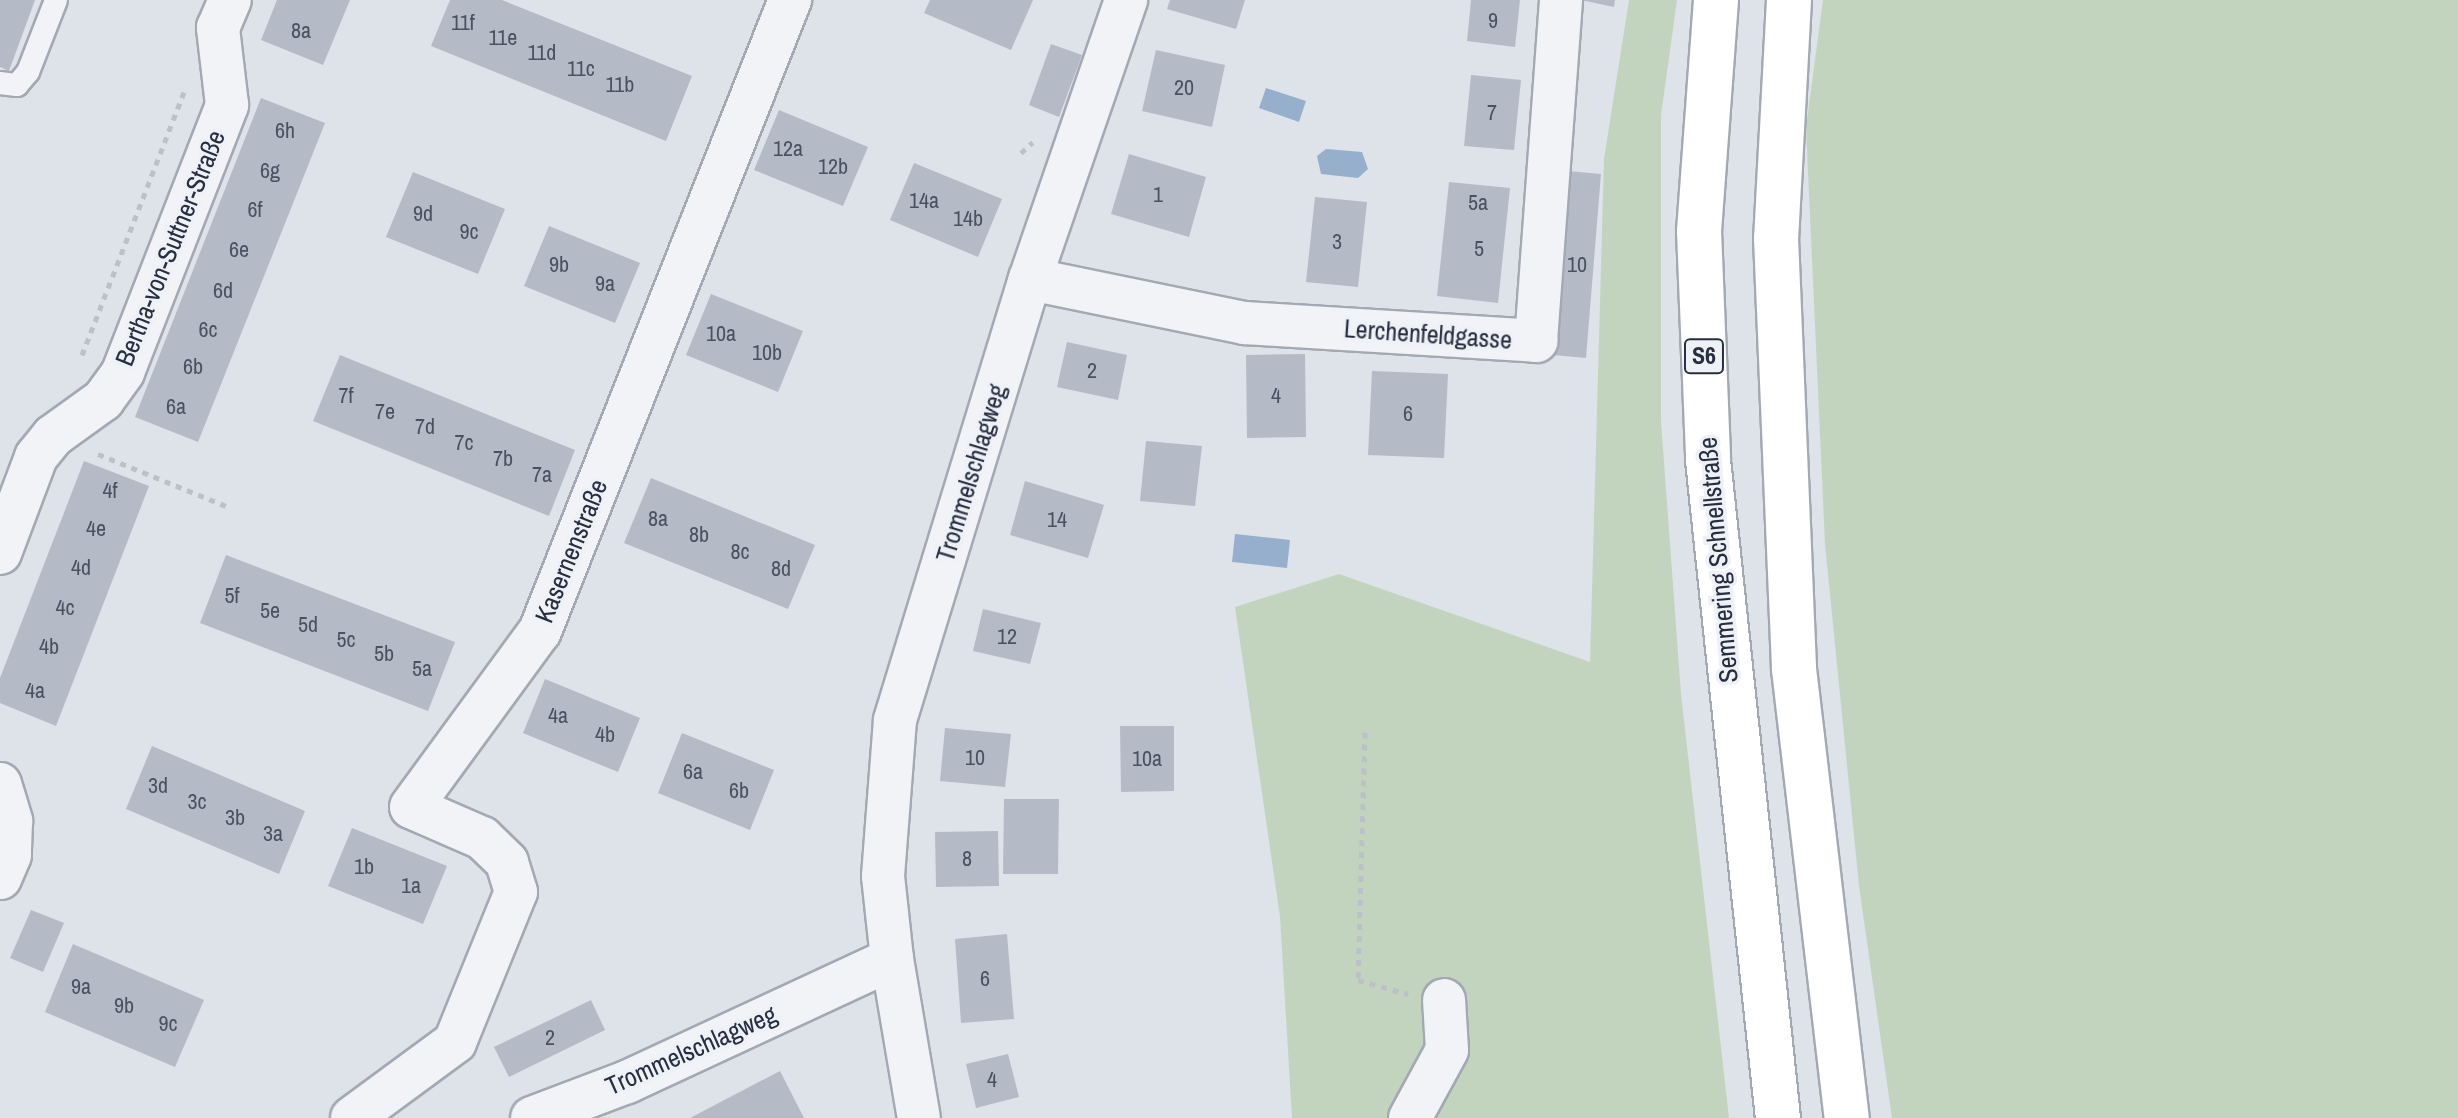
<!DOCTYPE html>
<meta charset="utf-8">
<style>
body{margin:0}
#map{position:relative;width:2458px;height:1118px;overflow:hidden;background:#dee2e9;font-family:"Archivo Narrow",sans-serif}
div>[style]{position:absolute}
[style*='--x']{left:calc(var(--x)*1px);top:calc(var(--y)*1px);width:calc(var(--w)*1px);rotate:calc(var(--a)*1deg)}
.green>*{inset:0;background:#c3d4be}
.water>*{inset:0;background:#95afcd}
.building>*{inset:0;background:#b5bbc6}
.path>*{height:5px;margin-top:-2.5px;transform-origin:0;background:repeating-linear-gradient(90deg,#bcc0c8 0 6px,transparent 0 12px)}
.roads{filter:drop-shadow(2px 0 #a3a9b3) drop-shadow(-2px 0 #a3a9b3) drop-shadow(0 2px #a3a9b3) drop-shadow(0 -2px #a3a9b3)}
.service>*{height:22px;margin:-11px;padding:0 11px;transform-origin:11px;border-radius:11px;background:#f1f3f7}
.minor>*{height:42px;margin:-21px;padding:0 21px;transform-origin:21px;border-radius:21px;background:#f1f3f7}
.motorway>*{height:44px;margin:-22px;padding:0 22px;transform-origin:22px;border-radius:22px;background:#fff}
span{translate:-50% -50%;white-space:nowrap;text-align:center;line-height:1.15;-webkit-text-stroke:7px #eef1f6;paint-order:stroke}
.number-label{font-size:22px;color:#4a5262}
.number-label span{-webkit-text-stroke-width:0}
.shield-label span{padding:2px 6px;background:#eef1f6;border:2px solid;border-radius:6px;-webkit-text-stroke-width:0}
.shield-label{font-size:24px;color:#262f41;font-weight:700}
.street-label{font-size:26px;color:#262f41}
</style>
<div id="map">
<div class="green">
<div style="clip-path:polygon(1629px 0,1677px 0,1661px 115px,1661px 421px,1681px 694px,1729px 1118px,1292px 1118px,1280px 917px,1235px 607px,1339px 574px,1590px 662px,1604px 159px)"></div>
<div style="clip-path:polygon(1823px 0,2458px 0,2458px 1118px,1892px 1118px,1859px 886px,1825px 544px,1806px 128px)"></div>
</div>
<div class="water">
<div style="clip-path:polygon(1266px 88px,1306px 101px,1299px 122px,1259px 108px)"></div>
<div style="clip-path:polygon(1326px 149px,1362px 152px,1368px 169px,1358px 178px,1321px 174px,1317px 156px)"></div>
<div style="clip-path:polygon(1235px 534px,1290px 540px,1287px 568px,1232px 562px)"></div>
</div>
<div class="building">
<div style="clip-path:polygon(0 0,35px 0,9px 71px,0 67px)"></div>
<div style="clip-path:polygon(277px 0,350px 0,323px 65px,261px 40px)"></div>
<div style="clip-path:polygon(450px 0,502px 0,692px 76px,666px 141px,431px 46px)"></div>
<div style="clip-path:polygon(930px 0,1033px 0,1011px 50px,924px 13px)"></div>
<div style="clip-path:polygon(1170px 0,1245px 0,1236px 29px,1167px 9px)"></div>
<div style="clip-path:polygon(1471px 0,1520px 0,1515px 47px,1467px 41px)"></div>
<div style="clip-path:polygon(1581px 0,1615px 0,1614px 7px)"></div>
<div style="clip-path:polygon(1051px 44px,1082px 55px,1059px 117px,1029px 105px)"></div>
<div style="clip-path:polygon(1156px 50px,1225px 65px,1212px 127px,1142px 111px)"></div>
<div style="clip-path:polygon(1471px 75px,1521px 80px,1514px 150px,1464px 146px)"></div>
<div style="clip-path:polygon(261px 98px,325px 123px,198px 442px,135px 417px)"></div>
<div style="clip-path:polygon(779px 110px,868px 147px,843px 206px,754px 170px)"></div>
<div style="clip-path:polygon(1129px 154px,1206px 177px,1189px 237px,1111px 214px)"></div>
<div style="clip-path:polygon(914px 163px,1002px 199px,978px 257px,890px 220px)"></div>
<div style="clip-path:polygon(1568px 171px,1601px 174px,1586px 358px,1553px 355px)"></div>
<div style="clip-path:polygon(413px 172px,505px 209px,478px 274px,386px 237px)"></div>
<div style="clip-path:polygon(1449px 182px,1510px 188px,1498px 303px,1437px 296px)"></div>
<div style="clip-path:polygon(1315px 197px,1367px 202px,1358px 287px,1306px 282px)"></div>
<div style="clip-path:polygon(549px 226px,640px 263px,615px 323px,524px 286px)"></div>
<div style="clip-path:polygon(711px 294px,803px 331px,778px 392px,686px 355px)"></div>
<div style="clip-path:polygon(1067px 342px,1127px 355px,1118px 400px,1057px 387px)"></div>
<div style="clip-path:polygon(1305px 354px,1306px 437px,1247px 438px,1246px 355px)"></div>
<div style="clip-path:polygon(340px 355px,575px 450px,549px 516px,313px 421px)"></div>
<div style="clip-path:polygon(1372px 371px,1448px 374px,1444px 458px,1368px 455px)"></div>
<div style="clip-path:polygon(1146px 441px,1202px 446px,1195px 506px,1140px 501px)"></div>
<div style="clip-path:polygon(84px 461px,149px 486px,56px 726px,0 703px,0 678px)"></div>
<div style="clip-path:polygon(651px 478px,815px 545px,788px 609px,624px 543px)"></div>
<div style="clip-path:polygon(1025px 481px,1104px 505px,1088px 558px,1010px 535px)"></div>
<div style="clip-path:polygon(226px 555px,455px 642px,428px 711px,200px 623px)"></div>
<div style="clip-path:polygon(983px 609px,1041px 623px,1030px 664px,973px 651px)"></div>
<div style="clip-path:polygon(545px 679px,640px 718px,618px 772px,523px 733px)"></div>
<div style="clip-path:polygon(1120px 726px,1174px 726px,1174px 791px,1121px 792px)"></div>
<div style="clip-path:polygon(945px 728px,1011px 734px,1005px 787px,940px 781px)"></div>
<div style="clip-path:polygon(682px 733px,774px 770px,750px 830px,658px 793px)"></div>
<div style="clip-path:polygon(152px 746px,305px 811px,279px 874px,126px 809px)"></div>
<div style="clip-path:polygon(1004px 799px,1059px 799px,1058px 874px,1003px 874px)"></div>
<div style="clip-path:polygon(352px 828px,447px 866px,423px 924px,328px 886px)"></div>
<div style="clip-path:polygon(998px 831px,999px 886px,936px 887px,935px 832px)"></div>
<div style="clip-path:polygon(31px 910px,64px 923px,43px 972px,10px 958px)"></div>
<div style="clip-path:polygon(1007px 934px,1014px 1019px,961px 1023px,955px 939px)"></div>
<div style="clip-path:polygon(73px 944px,204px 1000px,175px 1067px,45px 1012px)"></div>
<div style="clip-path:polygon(591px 1000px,605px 1030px,509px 1077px,494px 1047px)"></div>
<div style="clip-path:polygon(1008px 1054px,1019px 1097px,976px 1108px,966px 1064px)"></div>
<div style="clip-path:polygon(780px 1071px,804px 1118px,690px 1118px)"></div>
</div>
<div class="path">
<div style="--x:1021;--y:153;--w:16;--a:-43"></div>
<div style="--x:82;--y:355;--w:282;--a:-68.8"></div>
<div style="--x:98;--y:454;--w:138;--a:22.1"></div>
<div style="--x:1365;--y:732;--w:248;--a:91.6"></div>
<div style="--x:1358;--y:980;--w:52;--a:15.6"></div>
</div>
<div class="roads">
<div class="service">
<div style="--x:0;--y:83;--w:17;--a:7"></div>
<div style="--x:17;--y:85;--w:17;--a:-50"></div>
<div style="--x:28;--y:72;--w:77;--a:-68.7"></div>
</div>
<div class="minor">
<div style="--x:1030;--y:279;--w:219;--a:11.6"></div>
<div style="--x:1245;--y:323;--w:292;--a:3.5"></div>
<div style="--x:1536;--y:341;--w:342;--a:-85.8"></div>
<div style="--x:0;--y:553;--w:103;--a:-69.4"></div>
<div style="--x:36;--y:457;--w:27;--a:-51"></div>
<div style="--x:53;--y:436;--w:62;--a:-35.8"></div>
<div style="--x:103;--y:400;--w:34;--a:-54"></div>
<div style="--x:123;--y:372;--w:287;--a:-68.7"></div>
<div style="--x:227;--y:105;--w:78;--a:-96.7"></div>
<div style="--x:218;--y:28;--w:30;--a:-67"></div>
<div style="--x:0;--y:784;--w:39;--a:73"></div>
<div style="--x:11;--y:821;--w:34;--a:92"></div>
<div style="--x:10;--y:855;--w:25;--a:113"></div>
<div style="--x:892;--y:959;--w:161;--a:80.4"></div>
<div style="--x:352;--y:1118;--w:128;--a:-36.4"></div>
<div style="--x:455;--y:1042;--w:162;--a:-67.9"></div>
<div style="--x:516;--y:892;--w:31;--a:-107"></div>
<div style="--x:507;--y:862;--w:35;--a:-136"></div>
<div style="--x:482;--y:838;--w:77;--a:-156.4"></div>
<div style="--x:411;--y:807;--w:218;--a:-53.8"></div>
<div style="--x:540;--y:631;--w:679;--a:-68.39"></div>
<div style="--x:532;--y:1118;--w:102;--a:-20.8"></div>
<div style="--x:627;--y:1082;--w:292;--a:-24.9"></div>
<div style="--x:892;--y:959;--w:83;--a:-96.2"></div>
<div style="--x:883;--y:876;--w:156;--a:-85.6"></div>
<div style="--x:895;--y:720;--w:461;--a:-73"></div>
<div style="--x:1030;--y:279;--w:295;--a:-71"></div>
<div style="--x:1410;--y:1118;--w:77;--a:-61.4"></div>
<div style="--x:1447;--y:1050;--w:50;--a:-93.4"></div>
</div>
<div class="motorway">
<div style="--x:1716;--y:0;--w:232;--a:94.2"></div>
<div style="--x:1699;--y:231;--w:229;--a:87.7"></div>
<div style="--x:1708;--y:460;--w:662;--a:83.93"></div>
<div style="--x:1789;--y:0;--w:238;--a:93.1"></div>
<div style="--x:1776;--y:238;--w:431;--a:87.6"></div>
<div style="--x:1794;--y:669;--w:452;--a:83.3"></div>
</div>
</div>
<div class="number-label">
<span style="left:1493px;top:21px">9</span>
<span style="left:463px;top:23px">11f</span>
<span style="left:301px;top:31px">8a</span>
<span style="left:503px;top:38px">11e</span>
<span style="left:542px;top:53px">11d</span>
<span style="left:581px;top:69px">11c</span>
<span style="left:620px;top:85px">11b</span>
<span style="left:1184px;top:88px">20</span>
<span style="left:1492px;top:113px">7</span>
<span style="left:285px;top:131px">6h</span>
<span style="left:788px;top:149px">12a</span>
<span style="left:833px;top:167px">12b</span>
<span style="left:270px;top:171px">6g</span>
<span style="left:1158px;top:195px">1</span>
<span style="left:924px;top:201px">14a</span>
<span style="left:1478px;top:203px">5a</span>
<span style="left:255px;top:210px">6f</span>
<span style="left:423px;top:214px">9d</span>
<span style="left:968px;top:219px">14b</span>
<span style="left:469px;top:232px">9c</span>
<span style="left:1337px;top:242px">3</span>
<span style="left:1479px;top:249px">5</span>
<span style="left:239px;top:250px">6e</span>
<span style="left:559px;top:265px">9b</span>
<span style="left:1577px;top:265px">10</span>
<span style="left:605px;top:284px">9a</span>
<span style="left:223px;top:291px">6d</span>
<span style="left:208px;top:330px">6c</span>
<span style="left:721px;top:334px">10a</span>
<span style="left:767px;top:353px">10b</span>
<span style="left:193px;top:367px">6b</span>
<span style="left:1092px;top:371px">2</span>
<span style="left:346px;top:396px">7f</span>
<span style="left:1276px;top:396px">4</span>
<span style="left:176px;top:407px">6a</span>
<span style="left:385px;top:412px">7e</span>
<span style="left:1408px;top:414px">6</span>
<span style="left:425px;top:427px">7d</span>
<span style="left:464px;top:443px">7c</span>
<span style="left:503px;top:459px">7b</span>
<span style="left:542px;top:475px">7a</span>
<span style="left:110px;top:491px">4f</span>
<span style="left:658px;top:519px">8a</span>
<span style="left:1057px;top:520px">14</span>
<span style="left:96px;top:529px">4e</span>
<span style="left:699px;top:535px">8b</span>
<span style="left:740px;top:552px">8c</span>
<span style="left:81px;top:568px">4d</span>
<span style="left:781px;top:569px">8d</span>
<span style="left:232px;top:596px">5f</span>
<span style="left:65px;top:608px">4c</span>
<span style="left:270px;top:611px">5e</span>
<span style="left:308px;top:625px">5d</span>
<span style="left:1007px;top:637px">12</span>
<span style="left:346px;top:640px">5c</span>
<span style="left:49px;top:647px">4b</span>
<span style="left:384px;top:654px">5b</span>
<span style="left:422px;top:669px">5a</span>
<span style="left:35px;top:691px">4a</span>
<span style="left:558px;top:716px">4a</span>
<span style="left:605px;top:735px">4b</span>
<span style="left:975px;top:758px">10</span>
<span style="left:1147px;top:759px">10a</span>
<span style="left:693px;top:772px">6a</span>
<span style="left:158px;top:786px">3d</span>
<span style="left:739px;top:791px">6b</span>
<span style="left:197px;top:802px">3c</span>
<span style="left:235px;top:818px">3b</span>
<span style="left:273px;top:834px">3a</span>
<span style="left:967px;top:859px">8</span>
<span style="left:364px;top:867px">1b</span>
<span style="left:411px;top:886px">1a</span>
<span style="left:985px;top:979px">6</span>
<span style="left:81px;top:987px">9a</span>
<span style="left:124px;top:1006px">9b</span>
<span style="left:168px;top:1024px">9c</span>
<span style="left:550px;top:1038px">2</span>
<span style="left:992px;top:1080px">4</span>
</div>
<div class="shield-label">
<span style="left:1704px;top:356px">S6</span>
</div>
<div class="street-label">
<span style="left:170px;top:248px;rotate:-68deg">Bertha-von-Suttner-Straße</span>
<span style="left:1428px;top:334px;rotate:4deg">Lerchenfeldgasse</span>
<span style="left:971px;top:473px;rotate:-73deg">Trommelschlagweg</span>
<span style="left:571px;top:551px;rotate:-68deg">Kasernenstraße</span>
<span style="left:1718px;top:560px;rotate:-95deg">Semmering Schnellstraße</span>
<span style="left:691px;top:1050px;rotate:-24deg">Trommelschlagweg</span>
</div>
</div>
